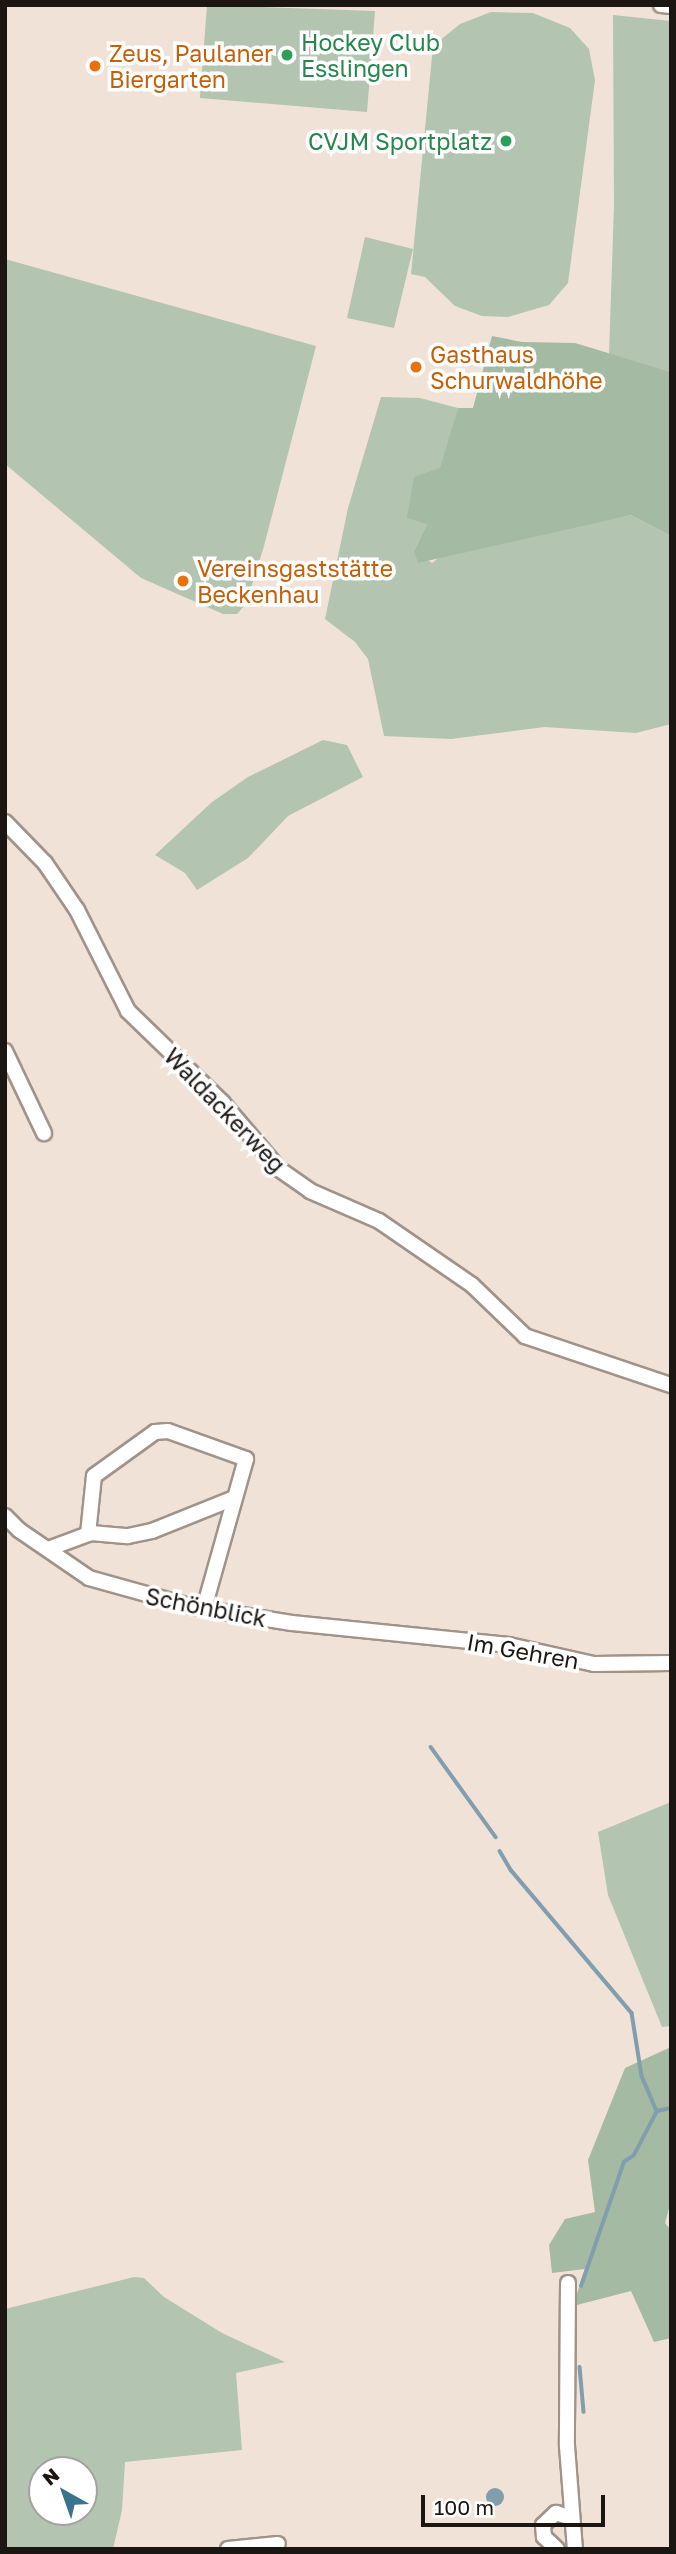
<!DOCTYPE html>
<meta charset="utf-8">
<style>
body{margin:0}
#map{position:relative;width:676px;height:2554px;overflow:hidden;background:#f1e2d7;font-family:"Golos Text",sans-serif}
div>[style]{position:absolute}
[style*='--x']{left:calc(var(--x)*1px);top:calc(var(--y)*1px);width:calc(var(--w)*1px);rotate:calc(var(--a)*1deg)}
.green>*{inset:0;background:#b3c4b0}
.forest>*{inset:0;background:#a5baa2}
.water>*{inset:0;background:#809ead}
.round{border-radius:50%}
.stream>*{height:3.5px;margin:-1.75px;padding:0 1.75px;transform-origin:1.75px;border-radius:1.75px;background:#809ead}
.roads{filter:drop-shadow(2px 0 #a09389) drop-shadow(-2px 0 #a09389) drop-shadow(0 2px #a09389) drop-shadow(0 -2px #a09389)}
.minor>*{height:14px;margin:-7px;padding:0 7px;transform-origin:7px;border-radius:7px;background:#fff}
.dots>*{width:19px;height:19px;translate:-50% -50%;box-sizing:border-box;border:4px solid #fff;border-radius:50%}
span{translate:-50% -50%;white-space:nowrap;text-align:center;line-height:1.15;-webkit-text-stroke:7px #fff;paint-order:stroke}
.leisure-label{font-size:23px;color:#27864d}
.left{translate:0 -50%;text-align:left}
.right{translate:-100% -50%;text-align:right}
.food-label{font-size:23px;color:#c56008}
.street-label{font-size:23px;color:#1b1612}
.frame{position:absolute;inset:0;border:7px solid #1b1612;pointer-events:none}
.north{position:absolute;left:28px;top:2456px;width:70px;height:70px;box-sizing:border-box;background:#fff;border:2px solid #a4a2a0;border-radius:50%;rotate:320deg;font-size:19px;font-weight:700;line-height:28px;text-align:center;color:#1b1612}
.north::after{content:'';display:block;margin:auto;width:24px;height:32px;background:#3a738c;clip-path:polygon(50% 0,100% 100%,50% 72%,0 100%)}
.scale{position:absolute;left:421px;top:2495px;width:184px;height:32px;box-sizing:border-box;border:4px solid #1b1612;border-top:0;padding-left:9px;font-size:21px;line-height:24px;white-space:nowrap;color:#1b1612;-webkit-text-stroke:5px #fff;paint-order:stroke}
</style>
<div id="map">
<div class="green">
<div style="clip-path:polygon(207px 5px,375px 11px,367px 112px,200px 98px)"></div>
<div style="clip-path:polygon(491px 12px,533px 13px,570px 28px,589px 49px,595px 80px,568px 283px,549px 305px,508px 317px,482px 316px,455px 306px,425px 277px,411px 274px,433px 46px,460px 24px)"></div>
<div style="clip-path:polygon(613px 15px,671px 21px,671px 372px,609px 354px,614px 206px)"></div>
<div style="clip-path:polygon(365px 237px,413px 249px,394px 328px,347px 318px)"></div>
<div style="clip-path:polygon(5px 259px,316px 346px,264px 546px,246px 604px,237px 614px,223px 614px,141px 578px,5px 464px)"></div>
<div style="clip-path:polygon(381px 397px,420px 398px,458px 408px,427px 524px,414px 551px,432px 563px,445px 553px,631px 515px,671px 536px,671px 724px,636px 733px,544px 727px,451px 739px,384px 736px,368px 659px,355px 642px,325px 619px,348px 508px)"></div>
<div style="clip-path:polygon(323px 740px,347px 745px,363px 777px,288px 816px,248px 858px,197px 890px,185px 873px,155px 855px,212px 802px,248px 777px)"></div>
<div style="clip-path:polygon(671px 1802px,671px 2026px,662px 2027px,608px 1895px,598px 1832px)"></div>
<div style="clip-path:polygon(evenodd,134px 2277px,144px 2278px,164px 2297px,222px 2333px,285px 2362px,236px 2373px,242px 2450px,125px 2462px,122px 2510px,113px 2549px,5px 2549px,5px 2309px,134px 2277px,42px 2470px,84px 2470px,84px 2512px,42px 2512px,42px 2470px)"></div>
</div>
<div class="forest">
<div style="clip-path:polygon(492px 336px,522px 342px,575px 343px,671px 372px,671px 536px,631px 515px,418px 563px,414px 551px,427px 524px,407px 518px,414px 477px,440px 468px,458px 408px,473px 408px)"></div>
<div style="clip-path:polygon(671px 2047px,671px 2201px,665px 2223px,671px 2230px,671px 2338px,654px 2342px,631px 2291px,573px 2306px,585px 2269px,552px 2273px,549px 2245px,565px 2219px,595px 2212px,588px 2160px,625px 2068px)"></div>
</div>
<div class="water">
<div class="round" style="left:486px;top:2488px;width:18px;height:18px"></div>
</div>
<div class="stream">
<div style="--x:431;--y:1747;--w:111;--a:54.2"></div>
<div style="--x:500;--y:1851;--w:22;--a:60"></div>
<div style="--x:511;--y:1870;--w:187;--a:49.8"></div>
<div style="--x:632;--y:2013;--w:64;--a:81"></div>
<div style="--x:642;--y:2076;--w:38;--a:67"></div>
<div style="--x:581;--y:2286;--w:131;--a:-70.9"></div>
<div style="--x:624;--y:2162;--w:12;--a:-35"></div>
<div style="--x:634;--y:2155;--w:50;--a:-62.4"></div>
<div style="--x:657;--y:2111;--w:14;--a:-12"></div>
<div style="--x:580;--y:2367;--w:45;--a:84.9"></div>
</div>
<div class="roads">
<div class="minor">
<div style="--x:661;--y:5;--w:10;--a:6"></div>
<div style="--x:5;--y:822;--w:57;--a:45.7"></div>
<div style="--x:45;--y:863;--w:57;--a:55.8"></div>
<div style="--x:77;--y:910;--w:113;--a:63.2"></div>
<div style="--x:128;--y:1011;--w:131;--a:44.1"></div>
<div style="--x:222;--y:1102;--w:88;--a:49.6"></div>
<div style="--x:279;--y:1169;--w:38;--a:35"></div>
<div style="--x:310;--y:1191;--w:75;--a:23.5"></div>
<div style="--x:379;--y:1221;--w:113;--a:34.5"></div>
<div style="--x:472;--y:1285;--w:74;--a:43.9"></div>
<div style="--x:525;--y:1336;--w:154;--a:18.6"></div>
<div style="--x:5;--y:1051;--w:91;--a:64.6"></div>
<div style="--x:5;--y:1516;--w:20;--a:45"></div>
<div style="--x:19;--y:1530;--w:85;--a:34.4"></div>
<div style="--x:89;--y:1578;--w:108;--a:15.6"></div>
<div style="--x:193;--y:1607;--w:100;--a:9.2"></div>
<div style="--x:292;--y:1623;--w:218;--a:5.8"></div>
<div style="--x:509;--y:1645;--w:87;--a:12.6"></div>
<div style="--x:594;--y:1664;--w:77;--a:-0.7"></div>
<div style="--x:88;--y:1534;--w:58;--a:-84.1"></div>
<div style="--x:94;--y:1476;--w:75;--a:-35.8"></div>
<div style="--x:155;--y:1432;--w:13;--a:-4"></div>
<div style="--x:168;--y:1431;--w:83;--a:19.7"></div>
<div style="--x:246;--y:1459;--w:155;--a:105.7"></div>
<div style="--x:48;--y:1549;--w:46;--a:-20.4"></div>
<div style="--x:91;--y:1533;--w:37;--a:5"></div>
<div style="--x:128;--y:1536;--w:25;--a:-12"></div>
<div style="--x:152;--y:1531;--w:88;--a:-21.9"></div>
<div style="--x:568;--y:2283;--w:163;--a:90.4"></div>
<div style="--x:567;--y:2446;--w:103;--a:85.6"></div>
<div style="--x:228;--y:2549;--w:50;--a:-5.7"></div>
<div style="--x:557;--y:2549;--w:18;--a:-137"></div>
<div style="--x:544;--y:2537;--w:12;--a:-95"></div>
<div style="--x:543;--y:2525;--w:18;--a:-43"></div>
<div style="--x:556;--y:2513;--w:16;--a:18"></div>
</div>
</div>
<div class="dots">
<div style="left:287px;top:55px;background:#2e9e5b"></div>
<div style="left:95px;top:66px;background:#e8710a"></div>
<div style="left:506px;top:141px;background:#2e9e5b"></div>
<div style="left:416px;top:367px;background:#e8710a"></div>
<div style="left:183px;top:581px;background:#e8710a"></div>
</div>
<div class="leisure-label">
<span class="left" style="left:301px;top:55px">Hockey Club<br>Esslingen</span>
<span class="right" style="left:492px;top:141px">CVJM Sportplatz</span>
</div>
<div class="food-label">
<span class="left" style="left:109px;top:66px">Zeus, Paulaner<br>Biergarten</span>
<span class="left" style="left:430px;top:367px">Gasthaus<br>Schurwaldhöhe</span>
<span class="left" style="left:197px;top:581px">Vereinsgaststätte<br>Beckenhau</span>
</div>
<div class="street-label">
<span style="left:225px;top:1110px;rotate:46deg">Waldackerweg</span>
<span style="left:206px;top:1607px;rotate:11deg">Schönblick</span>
<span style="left:523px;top:1651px;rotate:10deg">Im Gehren</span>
</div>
<div class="frame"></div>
<div class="north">N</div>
<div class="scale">100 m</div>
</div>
